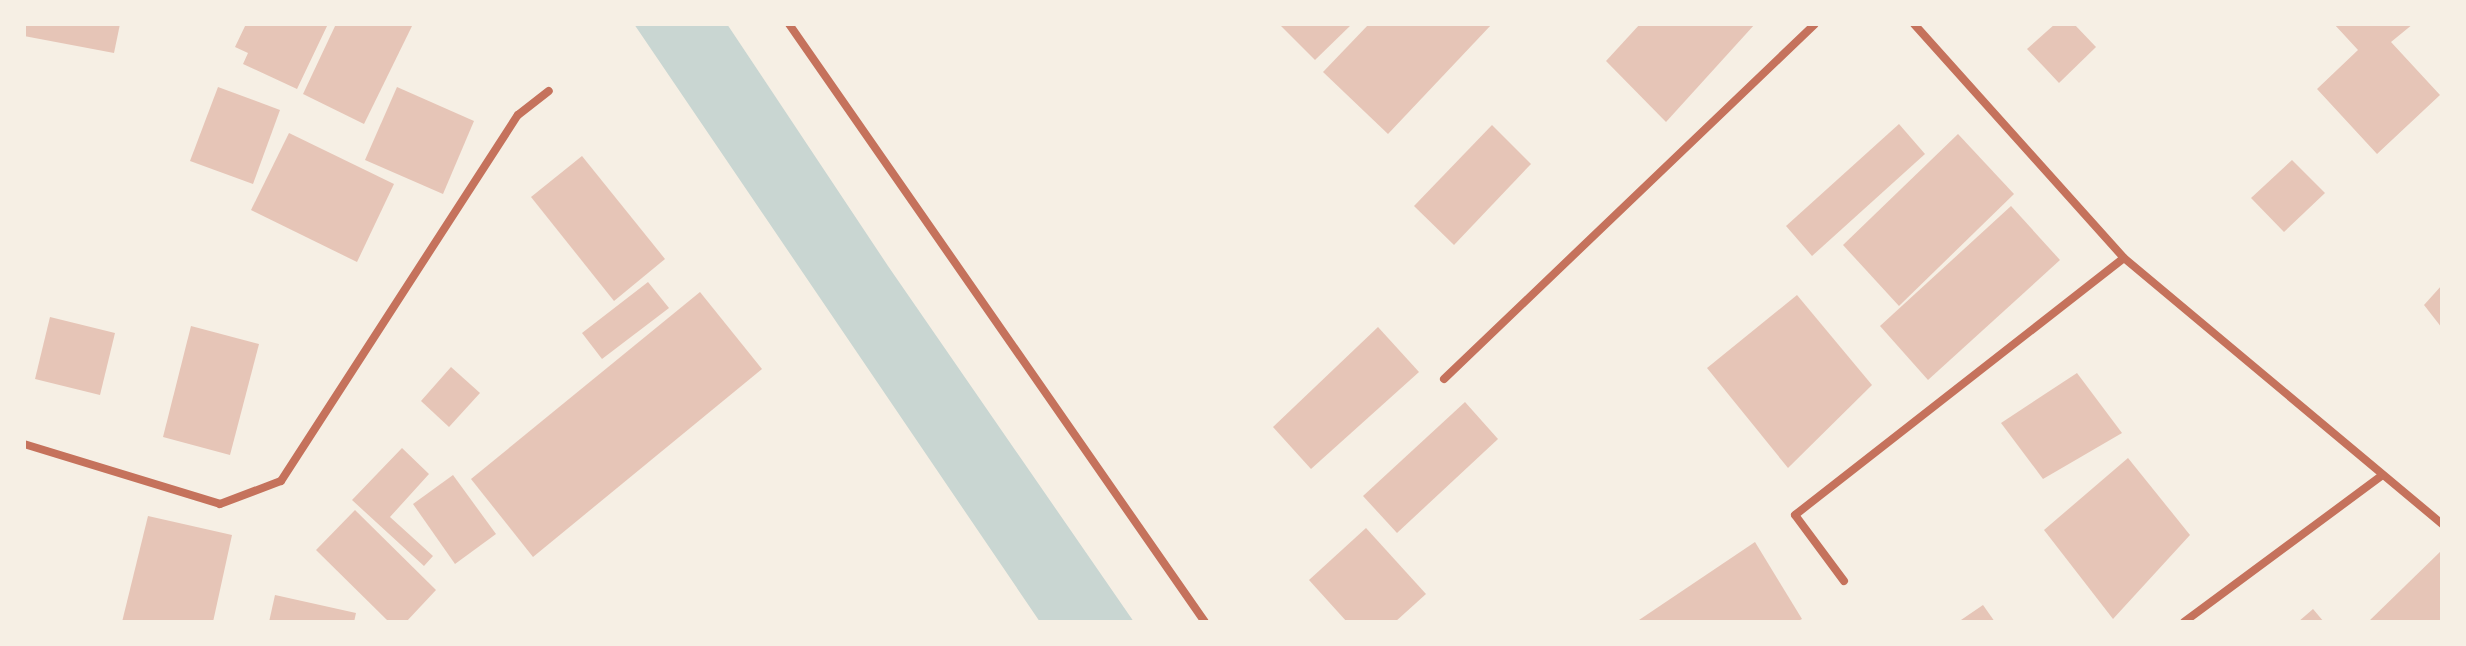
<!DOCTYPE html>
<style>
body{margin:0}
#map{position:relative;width:2466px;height:646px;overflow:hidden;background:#f6efe4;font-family:"DejaVu Sans",sans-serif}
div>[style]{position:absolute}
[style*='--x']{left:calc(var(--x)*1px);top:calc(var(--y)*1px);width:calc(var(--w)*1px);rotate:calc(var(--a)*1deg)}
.water>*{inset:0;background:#c9d6d2}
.building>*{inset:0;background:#e6c5b7}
.minor>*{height:8px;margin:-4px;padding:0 4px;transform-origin:4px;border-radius:4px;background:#c5725c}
span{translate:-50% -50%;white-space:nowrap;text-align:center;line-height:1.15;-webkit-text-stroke:7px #f6efe4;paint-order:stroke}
.frame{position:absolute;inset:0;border:26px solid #f6efe4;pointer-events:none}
</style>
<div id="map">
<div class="water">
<div style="clip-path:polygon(634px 24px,727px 24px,888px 266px,1134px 622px,1040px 622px)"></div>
</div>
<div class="building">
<div style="clip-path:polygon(24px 24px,120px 24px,114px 53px,24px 36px)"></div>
<div style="clip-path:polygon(246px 24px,328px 24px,297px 89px,243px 64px,248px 53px,235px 47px)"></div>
<div style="clip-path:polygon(336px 24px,413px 24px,364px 124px,303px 94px)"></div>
<div style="clip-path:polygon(1279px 24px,1352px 24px,1315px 60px)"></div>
<div style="clip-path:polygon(1369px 24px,1492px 24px,1388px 134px,1323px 72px)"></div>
<div style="clip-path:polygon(1640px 24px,1755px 24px,1666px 122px,1606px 61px)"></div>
<div style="clip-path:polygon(2055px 24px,2074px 24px,2096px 47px,2059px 83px,2027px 49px)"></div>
<div style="clip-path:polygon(2334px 24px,2413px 24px,2391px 42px,2440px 95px,2377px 154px,2317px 89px,2358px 50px)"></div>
<div style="clip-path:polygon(218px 87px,280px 110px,253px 184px,190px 161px)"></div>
<div style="clip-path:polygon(397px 87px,474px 121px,443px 194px,365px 160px)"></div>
<div style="clip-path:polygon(1899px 124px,1925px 154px,1812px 256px,1786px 226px)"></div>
<div style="clip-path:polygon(1492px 125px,1531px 164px,1454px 245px,1414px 206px)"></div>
<div style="clip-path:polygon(289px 133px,394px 184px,357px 262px,251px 210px)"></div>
<div style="clip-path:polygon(1958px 134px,2014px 194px,1899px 306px,1843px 245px)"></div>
<div style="clip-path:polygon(582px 156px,665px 259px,614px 301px,531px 197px)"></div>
<div style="clip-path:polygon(2292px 160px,2325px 193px,2284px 232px,2251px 198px)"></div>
<div style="clip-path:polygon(2011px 206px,2060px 260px,1928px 380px,1880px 326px)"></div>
<div style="clip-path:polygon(648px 282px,669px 308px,602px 359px,582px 333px)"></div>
<div style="clip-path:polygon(2442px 285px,2442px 328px,2424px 305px)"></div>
<div style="clip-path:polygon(700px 292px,762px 369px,533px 557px,471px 479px)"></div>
<div style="clip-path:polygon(1797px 295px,1872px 385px,1788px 468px,1707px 368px)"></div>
<div style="clip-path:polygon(50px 317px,115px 333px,100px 395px,35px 379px)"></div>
<div style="clip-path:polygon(191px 326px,259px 344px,230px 455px,163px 437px)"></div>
<div style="clip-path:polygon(1378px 327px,1419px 372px,1311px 469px,1273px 427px)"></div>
<div style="clip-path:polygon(451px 367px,480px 393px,449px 427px,421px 401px)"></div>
<div style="clip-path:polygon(2077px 373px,2122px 433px,2043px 479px,2001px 423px)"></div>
<div style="clip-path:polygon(1465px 402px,1498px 439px,1397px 533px,1363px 496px)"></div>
<div style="clip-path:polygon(402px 448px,429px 474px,390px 517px,433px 556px,424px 566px,352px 500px)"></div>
<div style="clip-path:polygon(2128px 458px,2190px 535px,2113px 619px,2044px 530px)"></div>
<div style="clip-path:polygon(453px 475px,496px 534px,455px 564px,413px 504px)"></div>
<div style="clip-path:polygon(355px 510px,436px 590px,406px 622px,389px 622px,316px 550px)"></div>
<div style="clip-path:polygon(148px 516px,232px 535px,213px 622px,122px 622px)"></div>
<div style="clip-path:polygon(1366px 528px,1426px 594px,1395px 622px,1347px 622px,1309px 580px)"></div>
<div style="clip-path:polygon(1755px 542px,1802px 619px,1796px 622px,1636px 622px)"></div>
<div style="clip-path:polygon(2442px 550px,2440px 622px,2368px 622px)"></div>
<div style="clip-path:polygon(275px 595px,356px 613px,354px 622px,269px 622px)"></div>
<div style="clip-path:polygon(1983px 605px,1995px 622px,1958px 622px)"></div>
<div style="clip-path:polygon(2313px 609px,2324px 622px,2298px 622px)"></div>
</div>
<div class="minor">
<div style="--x:789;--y:24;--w:728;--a:55.18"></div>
<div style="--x:1914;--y:24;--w:314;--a:48.1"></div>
<div style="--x:2124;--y:258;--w:415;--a:39.9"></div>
<div style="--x:1444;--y:379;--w:513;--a:-43.74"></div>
<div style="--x:24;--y:444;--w:205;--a:17"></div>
<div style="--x:220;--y:504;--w:65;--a:-20.7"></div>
<div style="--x:281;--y:481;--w:436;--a:-57.1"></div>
<div style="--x:518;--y:115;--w:39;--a:-38"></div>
<div style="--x:1844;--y:581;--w:82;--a:-126.6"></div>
<div style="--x:1795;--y:515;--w:417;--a:-38"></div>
<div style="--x:2184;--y:622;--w:247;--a:-36.5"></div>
</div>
<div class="frame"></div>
</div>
